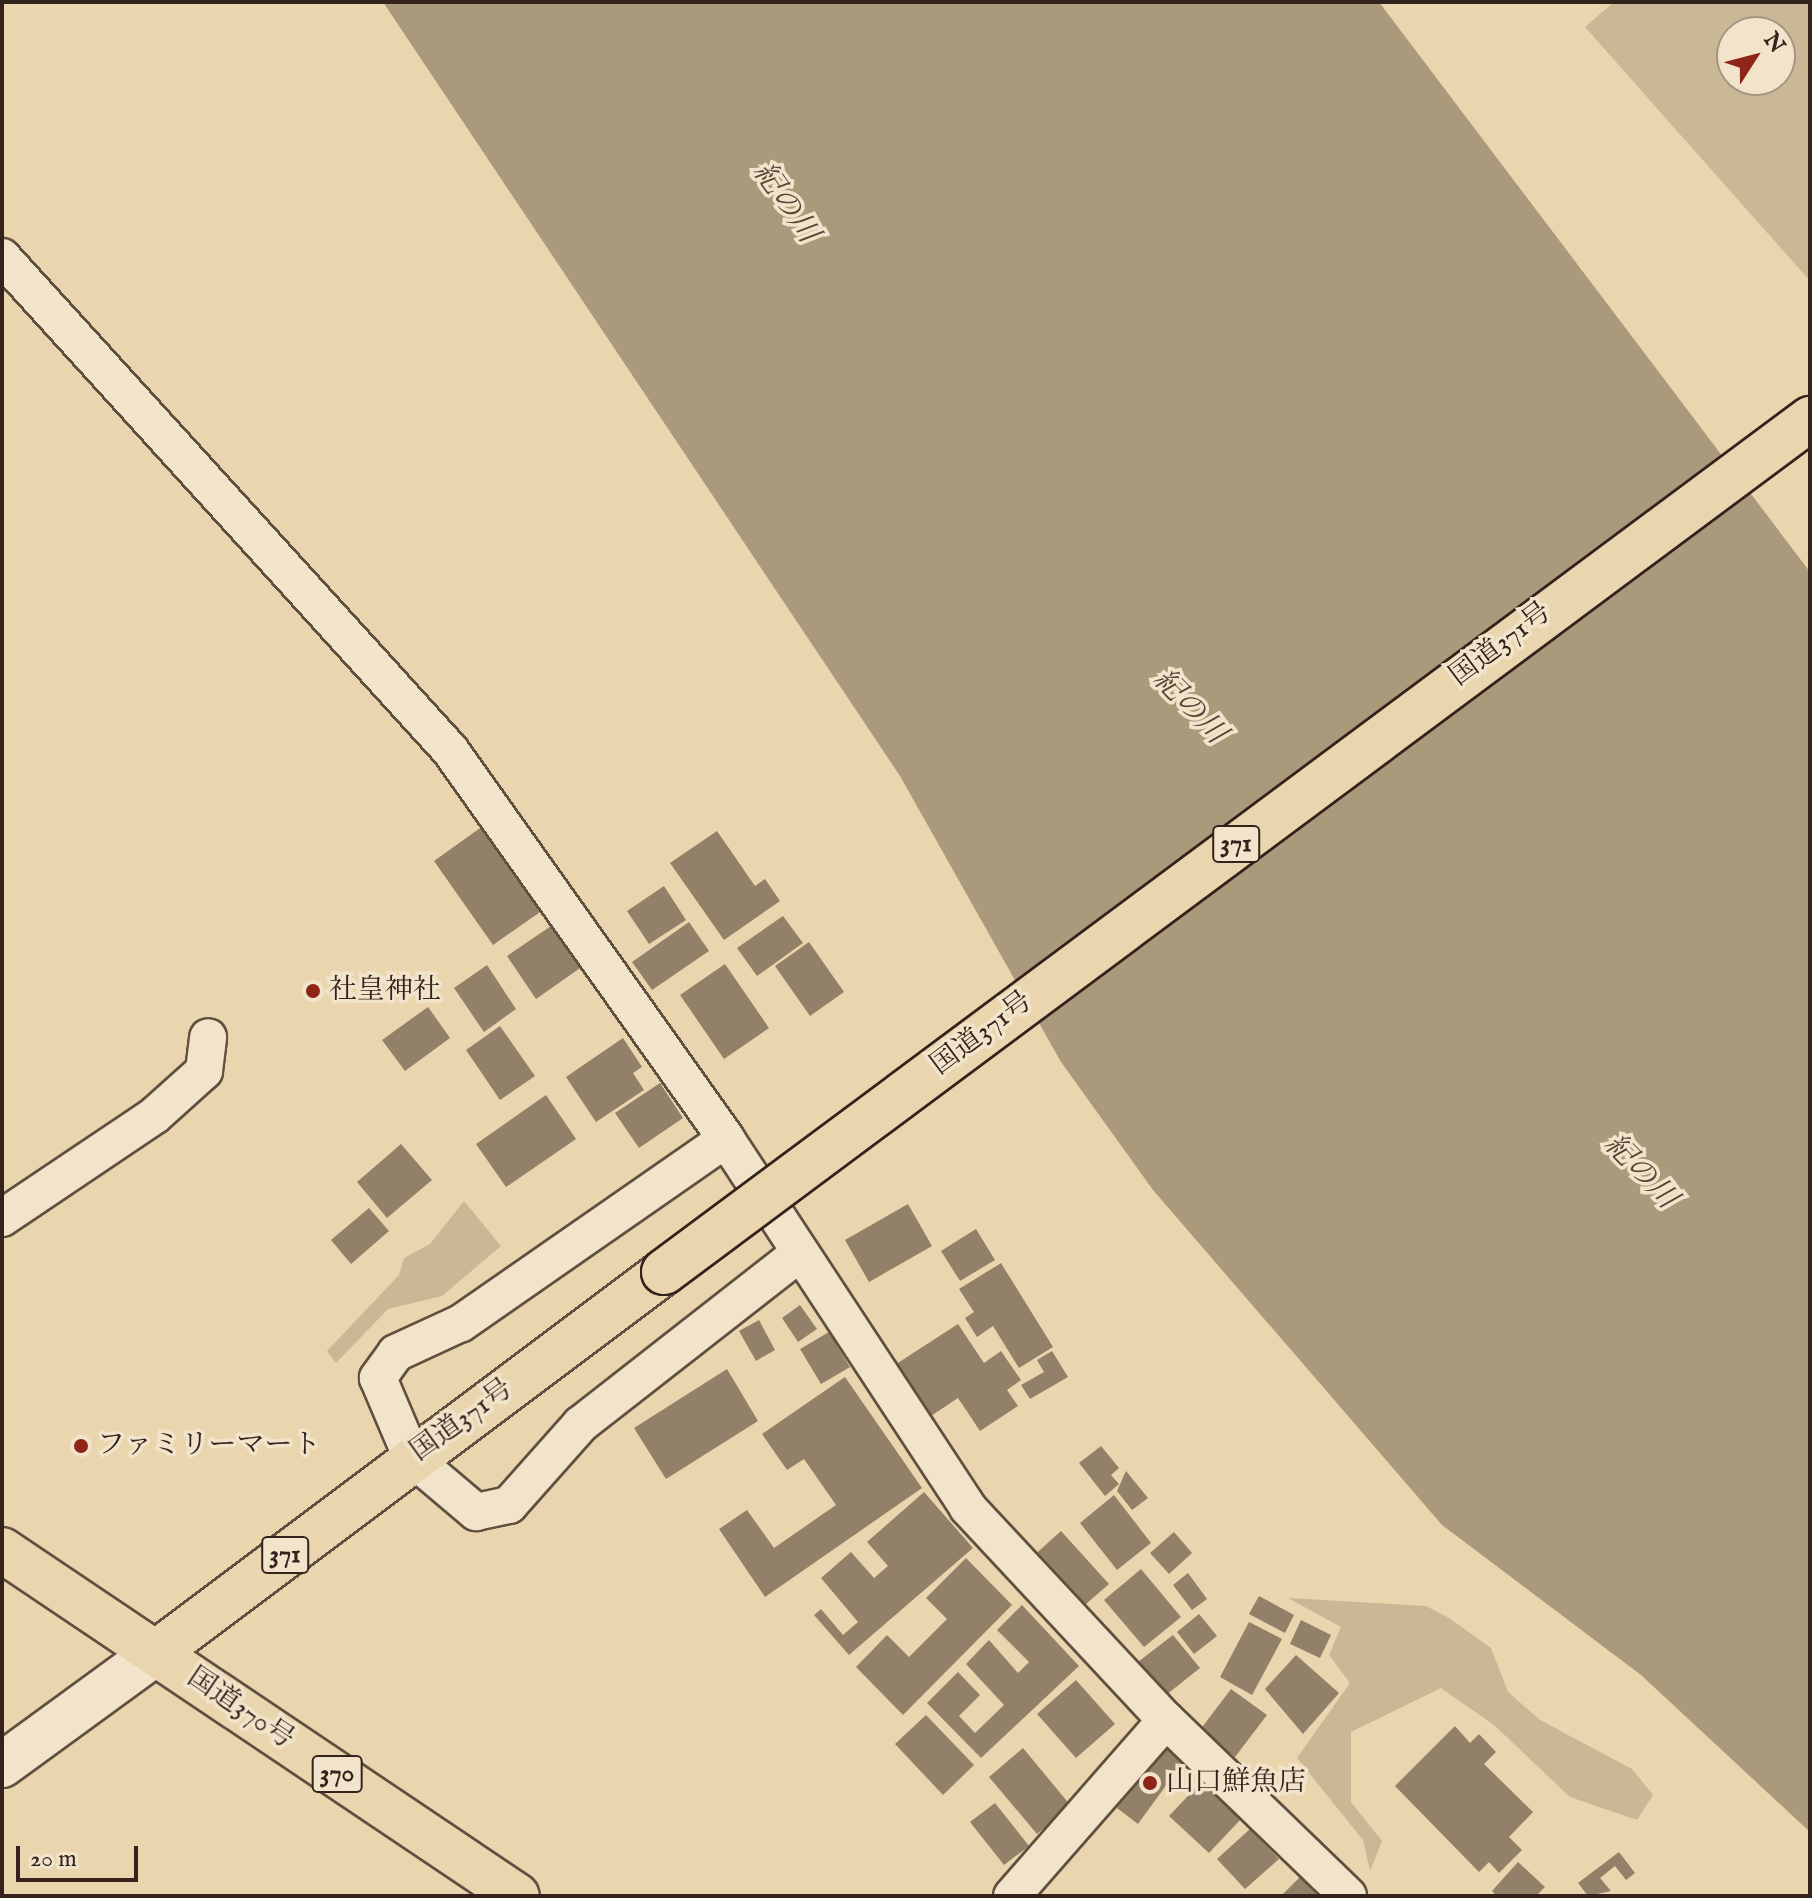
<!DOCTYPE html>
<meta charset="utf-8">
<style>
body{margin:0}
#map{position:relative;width:1812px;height:1898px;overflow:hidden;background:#e9d6ae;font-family:"IM FELL English","Noto Serif JP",serif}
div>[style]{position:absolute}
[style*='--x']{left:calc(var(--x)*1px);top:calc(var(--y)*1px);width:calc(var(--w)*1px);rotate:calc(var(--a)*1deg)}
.green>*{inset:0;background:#cab795}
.water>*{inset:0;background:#ab997c}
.building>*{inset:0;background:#928068}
.roads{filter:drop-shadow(2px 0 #614f40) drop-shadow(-2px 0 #614f40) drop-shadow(0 2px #614f40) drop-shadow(0 -2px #614f40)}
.street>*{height:36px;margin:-18px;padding:0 18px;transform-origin:18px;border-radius:18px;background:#f1e4ca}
.secondary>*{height:44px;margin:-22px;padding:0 22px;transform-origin:22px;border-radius:22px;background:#f1e4ca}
.highway>*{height:44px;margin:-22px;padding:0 22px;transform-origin:22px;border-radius:22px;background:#e9d6ae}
.bridges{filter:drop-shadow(2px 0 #34221c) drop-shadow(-2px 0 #34221c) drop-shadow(0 2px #34221c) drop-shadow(0 -2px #34221c)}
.highway-bridge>*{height:44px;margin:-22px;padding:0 22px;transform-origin:22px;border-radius:22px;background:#e9d6ae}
.dots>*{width:22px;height:22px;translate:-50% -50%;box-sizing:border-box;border:4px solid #f1e4ca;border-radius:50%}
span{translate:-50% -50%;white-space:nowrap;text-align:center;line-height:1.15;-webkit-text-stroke:7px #f1e4ca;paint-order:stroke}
.shield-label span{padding:2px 6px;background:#f1e4ca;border:2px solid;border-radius:6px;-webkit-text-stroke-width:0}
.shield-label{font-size:26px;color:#34221c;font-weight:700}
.street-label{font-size:28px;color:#34221c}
.poi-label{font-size:28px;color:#34221c}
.left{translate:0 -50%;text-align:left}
.water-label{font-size:30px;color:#584639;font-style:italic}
.frame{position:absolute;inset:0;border:4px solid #34221c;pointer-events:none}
.north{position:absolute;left:1716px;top:16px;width:80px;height:80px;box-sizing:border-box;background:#f1e4ca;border:2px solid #a59684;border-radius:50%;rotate:54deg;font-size:22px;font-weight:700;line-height:32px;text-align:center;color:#34221c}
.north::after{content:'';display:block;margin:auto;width:28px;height:36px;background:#8f2418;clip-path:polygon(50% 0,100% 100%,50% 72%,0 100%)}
.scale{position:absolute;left:16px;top:1846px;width:122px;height:36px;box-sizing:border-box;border:4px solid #34221c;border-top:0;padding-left:10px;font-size:24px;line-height:28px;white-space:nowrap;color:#34221c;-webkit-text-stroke:6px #f1e4ca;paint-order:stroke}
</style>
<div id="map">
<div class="green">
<div style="clip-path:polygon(evenodd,1614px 2px,1810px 2px,1810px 281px,1585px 27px,1614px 2px,1732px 32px,1780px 32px,1780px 80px,1732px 80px,1732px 32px)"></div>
<div style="clip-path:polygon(464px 1201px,501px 1246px,442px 1296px,388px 1309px,336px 1363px,327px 1351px,399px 1275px,404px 1258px,430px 1244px)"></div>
<div style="clip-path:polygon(1288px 1598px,1426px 1606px,1449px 1618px,1491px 1648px,1508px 1692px,1540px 1720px,1632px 1769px,1653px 1795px,1637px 1820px,1570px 1797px,1494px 1725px,1441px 1688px,1351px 1732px,1351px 1802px,1382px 1841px,1370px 1871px,1363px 1840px,1297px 1758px,1350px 1683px,1329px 1655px,1341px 1627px)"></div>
</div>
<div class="water">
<div style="clip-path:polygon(383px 2px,1379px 2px,1810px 572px,1810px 1832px,1641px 1675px,1442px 1525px,1153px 1190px,1061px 1062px,900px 776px)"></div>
</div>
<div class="building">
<div style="clip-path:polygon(483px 826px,543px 910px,493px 945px,434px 861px)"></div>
<div style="clip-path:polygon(717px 831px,755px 886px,765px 879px,780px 901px,724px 940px,670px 863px)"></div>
<div style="clip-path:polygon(664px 886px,686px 920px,649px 944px,627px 911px)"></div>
<div style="clip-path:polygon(783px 916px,803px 943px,757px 976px,737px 948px)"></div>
<div style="clip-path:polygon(689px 922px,709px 951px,652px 990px,632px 962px)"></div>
<div style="clip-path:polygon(554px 924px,583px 966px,536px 999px,507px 956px)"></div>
<div style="clip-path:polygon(809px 942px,844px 992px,810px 1016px,775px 966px)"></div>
<div style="clip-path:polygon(725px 964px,769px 1028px,724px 1059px,680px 995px)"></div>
<div style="clip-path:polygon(487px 965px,516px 1009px,484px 1032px,454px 988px)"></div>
<div style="clip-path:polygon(428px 1007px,450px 1038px,405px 1071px,382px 1040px)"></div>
<div style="clip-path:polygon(500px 1026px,535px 1076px,500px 1100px,466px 1050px)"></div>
<div style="clip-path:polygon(623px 1038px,642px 1067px,633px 1073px,644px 1090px,596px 1122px,566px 1077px)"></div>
<div style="clip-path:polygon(660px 1083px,683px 1118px,639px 1148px,615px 1113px)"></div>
<div style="clip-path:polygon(546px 1095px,576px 1139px,506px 1187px,476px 1144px)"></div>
<div style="clip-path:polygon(401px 1144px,432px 1180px,387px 1218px,357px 1182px)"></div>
<div style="clip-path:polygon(908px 1204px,932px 1246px,869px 1282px,845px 1240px)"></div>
<div style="clip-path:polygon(369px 1208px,389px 1231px,351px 1264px,331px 1240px)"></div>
<div style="clip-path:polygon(976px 1229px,995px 1260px,960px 1281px,941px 1251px)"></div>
<div style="clip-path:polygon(1001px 1263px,1053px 1347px,1019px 1368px,993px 1326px,977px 1337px,965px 1318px,974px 1312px,959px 1289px)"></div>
<div style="clip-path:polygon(800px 1305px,817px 1329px,798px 1342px,782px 1318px)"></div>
<div style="clip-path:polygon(759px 1320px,775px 1350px,756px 1361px,739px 1331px)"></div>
<div style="clip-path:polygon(958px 1324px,984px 1363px,1001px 1351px,1021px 1380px,1007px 1390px,1018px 1406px,980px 1431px,958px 1398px,925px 1420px,890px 1368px)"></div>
<div style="clip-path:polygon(829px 1332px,850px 1367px,821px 1384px,800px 1349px)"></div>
<div style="clip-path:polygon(1052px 1351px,1068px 1377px,1030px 1399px,1021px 1385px,1044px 1372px,1037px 1360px)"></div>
<div style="clip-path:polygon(727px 1369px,758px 1421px,666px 1479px,634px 1428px)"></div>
<div style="clip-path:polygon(845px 1377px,922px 1488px,765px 1597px,719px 1529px,747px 1510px,774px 1548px,836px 1505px,804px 1459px,787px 1470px,762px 1434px)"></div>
<div style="clip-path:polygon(1101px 1446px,1119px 1468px,1111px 1475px,1119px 1484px,1105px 1496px,1079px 1463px)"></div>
<div style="clip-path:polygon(1126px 1471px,1148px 1498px,1132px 1510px,1117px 1491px)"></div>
<div style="clip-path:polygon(924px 1492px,973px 1548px,849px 1655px,814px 1615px,821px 1609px,843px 1635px,858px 1622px,821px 1578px,851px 1552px,874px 1578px,888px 1566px,867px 1542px)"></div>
<div style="clip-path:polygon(1114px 1495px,1151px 1543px,1117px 1570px,1080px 1523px)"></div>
<div style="clip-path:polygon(1061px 1531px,1109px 1584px,1078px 1611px,1030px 1559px)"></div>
<div style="clip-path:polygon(1174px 1532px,1192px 1553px,1169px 1574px,1150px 1553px)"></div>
<div style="clip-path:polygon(966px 1558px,1012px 1605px,903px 1715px,856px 1667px,887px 1635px,909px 1657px,947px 1619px,926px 1598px)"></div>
<div style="clip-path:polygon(1141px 1569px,1181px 1617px,1144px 1647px,1104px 1600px)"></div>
<div style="clip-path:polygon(1188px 1573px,1207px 1599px,1192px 1610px,1173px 1585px)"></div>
<div style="clip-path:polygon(1259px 1596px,1294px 1615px,1285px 1633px,1249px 1614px)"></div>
<div style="clip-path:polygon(1022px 1605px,1079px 1666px,981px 1758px,927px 1703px,958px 1672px,980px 1695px,959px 1716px,975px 1733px,1004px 1705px,966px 1664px,989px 1640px,1018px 1673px,1029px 1662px,997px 1630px)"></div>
<div style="clip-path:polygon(1199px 1614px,1217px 1636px,1194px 1654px,1177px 1632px)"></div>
<div style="clip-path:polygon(1301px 1620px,1331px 1635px,1320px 1658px,1290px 1644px)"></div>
<div style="clip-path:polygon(1249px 1622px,1282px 1639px,1252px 1695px,1220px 1677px)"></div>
<div style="clip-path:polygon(1173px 1635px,1200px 1668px,1161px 1699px,1134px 1665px)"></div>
<div style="clip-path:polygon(1296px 1655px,1339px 1693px,1303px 1734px,1265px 1689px)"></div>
<div style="clip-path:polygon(1076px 1680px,1115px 1724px,1076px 1758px,1037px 1714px)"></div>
<div style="clip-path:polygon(1231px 1689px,1267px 1715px,1235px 1757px,1200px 1730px)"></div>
<div style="clip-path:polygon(926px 1715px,974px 1765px,943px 1795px,895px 1744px)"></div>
<div style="clip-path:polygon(1455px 1726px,1470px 1743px,1479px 1734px,1496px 1752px,1484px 1764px,1533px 1812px,1509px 1837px,1522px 1850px,1499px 1873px,1489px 1862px,1479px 1872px,1395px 1786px)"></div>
<div style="clip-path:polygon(1161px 1742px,1186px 1758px,1138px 1824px,1117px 1808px)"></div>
<div style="clip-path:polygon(1023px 1748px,1071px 1806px,1037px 1834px,989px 1777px)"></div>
<div style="clip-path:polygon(1201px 1782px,1241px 1819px,1209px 1853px,1169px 1816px)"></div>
<div style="clip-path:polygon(995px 1803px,1029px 1846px,1004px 1865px,970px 1822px)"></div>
<div style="clip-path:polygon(1250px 1829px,1279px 1859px,1245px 1889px,1217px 1859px)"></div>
<div style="clip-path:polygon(1619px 1852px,1635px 1873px,1626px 1880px,1615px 1866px,1600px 1878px,1611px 1891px,1588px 1896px,1578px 1883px)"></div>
<div style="clip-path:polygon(1518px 1862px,1545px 1887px,1536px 1896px,1497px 1896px,1492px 1891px)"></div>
<div style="clip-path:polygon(1300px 1877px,1318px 1896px,1281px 1896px)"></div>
</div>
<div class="roads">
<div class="street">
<div style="--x:2;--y:257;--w:666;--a:47.74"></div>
<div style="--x:450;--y:750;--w:477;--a:54.6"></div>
<div style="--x:726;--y:1139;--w:441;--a:56.7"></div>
<div style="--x:968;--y:1508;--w:290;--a:47"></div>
<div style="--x:1166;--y:1720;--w:253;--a:44"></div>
<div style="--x:726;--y:1139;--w:323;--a:145.2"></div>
<div style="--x:461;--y:1323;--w:72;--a:155.2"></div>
<div style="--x:396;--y:1353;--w:31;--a:126"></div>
<div style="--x:378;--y:1378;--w:87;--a:67"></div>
<div style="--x:412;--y:1458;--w:84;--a:40.2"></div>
<div style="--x:476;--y:1512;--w:34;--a:-12"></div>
<div style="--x:509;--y:1505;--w:108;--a:-48.4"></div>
<div style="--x:581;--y:1424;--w:278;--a:-38"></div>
<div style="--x:2;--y:1218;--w:184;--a:-33.9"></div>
<div style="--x:155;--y:1115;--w:66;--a:-41.9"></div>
<div style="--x:204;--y:1071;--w:34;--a:-83"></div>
<div style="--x:1012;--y:1896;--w:234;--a:-48.8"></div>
</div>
<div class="secondary">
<div style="--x:2;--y:1765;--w:192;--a:-36.1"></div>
</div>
<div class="highway">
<div style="--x:2;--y:1550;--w:620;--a:33.89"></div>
<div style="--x:157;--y:1652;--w:634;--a:-36.85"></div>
</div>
</div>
<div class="bridges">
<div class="highway-bridge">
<div style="--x:664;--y:1272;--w:1429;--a:-36.66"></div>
</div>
</div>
<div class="dots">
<div style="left:313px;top:991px;background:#8f2418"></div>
<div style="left:81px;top:1446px;background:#8f2418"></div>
<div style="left:1150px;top:1783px;background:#8f2418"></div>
</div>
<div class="shield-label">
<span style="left:1236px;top:844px">371</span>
<span style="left:285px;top:1555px">371</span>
<span style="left:337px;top:1774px">370</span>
</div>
<div class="street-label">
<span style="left:1501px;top:645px;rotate:-37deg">国道371号</span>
<span style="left:982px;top:1034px;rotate:-37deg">国道371号</span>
<span style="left:462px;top:1421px;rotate:-36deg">国道371号</span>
<span style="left:240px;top:1709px;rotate:34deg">国道370号</span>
</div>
<div class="poi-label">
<span class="left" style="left:329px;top:991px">社皇神社</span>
<span class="left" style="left:97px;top:1446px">ファミリーマート</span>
<span class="left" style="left:1166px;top:1783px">山口鮮魚店</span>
</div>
<div class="water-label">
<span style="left:785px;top:203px;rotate:55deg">紀の川</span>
<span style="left:1189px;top:707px;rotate:46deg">紀の川</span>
<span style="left:1640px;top:1172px;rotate:46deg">紀の川</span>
</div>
<div class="frame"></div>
<div class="north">N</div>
<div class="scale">20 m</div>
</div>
